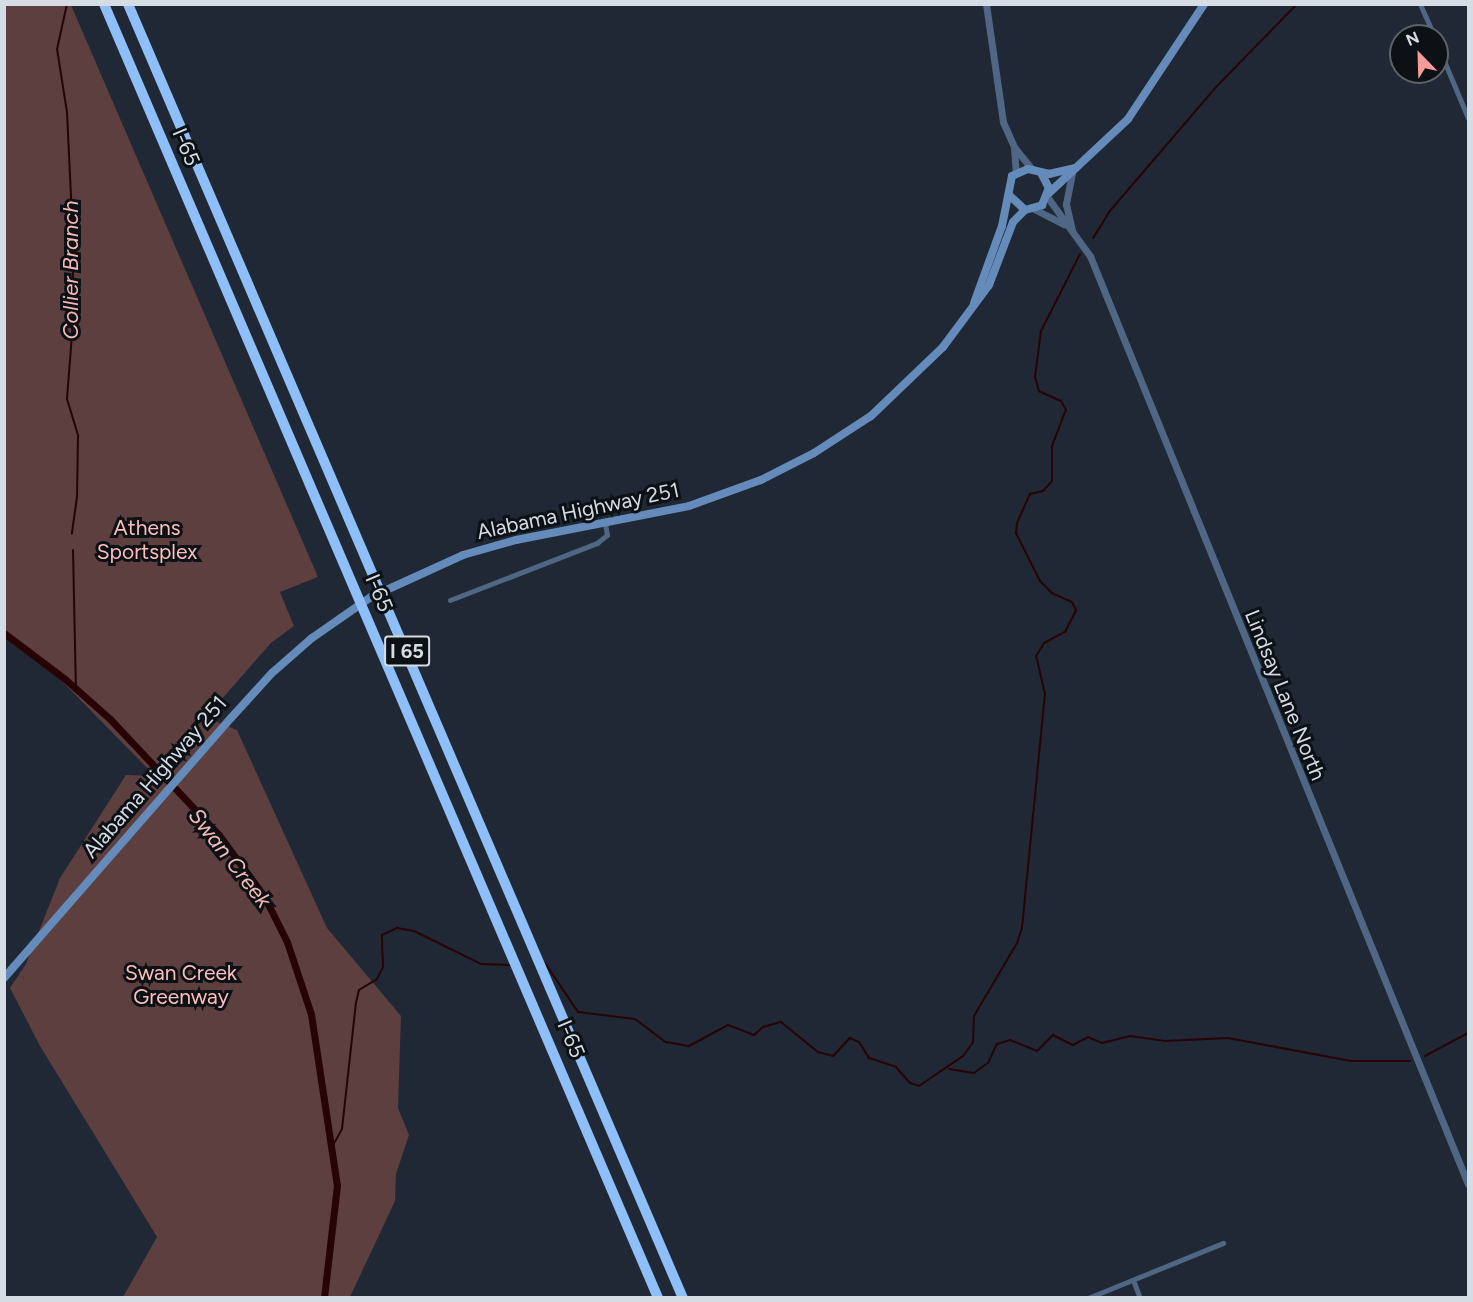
<!DOCTYPE html>
<style>
body{margin:0}
#map{position:relative;width:1473px;height:1302px;overflow:hidden;background:#1f2834;font-family:Figtree,sans-serif}
div>[style]{position:absolute}
[style*='--x']{left:calc(var(--x)*1px);top:calc(var(--y)*1px);width:calc(var(--w)*1px);rotate:calc(var(--a)*1deg)}
.green>*{inset:0;background:#5c3f3e}
.stream>*{height:2px;margin:-1px;padding:0 1px;transform-origin:1px;border-radius:1px;background:#270306}
.canal>*{height:7px;margin:-3.5px;padding:0 3.5px;transform-origin:3.5px;border-radius:3.5px;background:#270306}
.minor>*{height:5px;margin:-2.5px;padding:0 2.5px;transform-origin:2.5px;border-radius:2.5px;background:#4f6784}
.tertiary>*{height:7px;margin:-3.5px;padding:0 3.5px;transform-origin:3.5px;border-radius:3.5px;background:#4f6784}
.secondary>*{height:8px;margin:-4px;padding:0 4px;transform-origin:4px;border-radius:4px;background:#648bb9}
.motorway>*{height:10px;margin:-5px;padding:0 5px;transform-origin:5px;border-radius:5px;background:#8fbff9}
span{translate:-50% -50%;white-space:nowrap;text-align:center;line-height:1.15;-webkit-text-stroke:6px #0c1116;paint-order:stroke}
.shield-label span{padding:2px 4px;background:#0c1116;border:2px solid;border-radius:4px;-webkit-text-stroke-width:0}
.shield-label{font-size:20px;color:#d6dce4;font-weight:700}
.street-label{font-size:21px;color:#d6dce4}
.park-label{font-size:21px;color:#fdbebc}
.water-label{font-size:22px;color:#f8b9b6;font-style:italic}
.frame{position:absolute;inset:0;border:6px solid #d6dce4;pointer-events:none}
.north{position:absolute;left:1389px;top:24px;width:60px;height:60px;box-sizing:border-box;background:#0c1116;border:2px solid #5d6268;border-radius:50%;rotate:337deg;font-size:16px;font-weight:700;line-height:24px;text-align:center;color:#d6dce4}
.north::after{content:'';display:block;margin:auto;width:21px;height:27px;background:#f59b99;clip-path:polygon(50% 0,100% 100%,50% 72%,0 100%)}
</style>
<div id="map">
<div class="green">
<div style="clip-path:polygon(4px 5px,71px 5px,318px 577px,280px 592px,294px 626px,271px 643px,206px 717px,237px 730px,327px 928px,401px 1016px,398px 1108px,409px 1135px,396px 1174px,395px 1201px,350px 1297px,123px 1297px,157px 1237px,40px 1046px,10px 988px,26px 964px,60px 878px,126px 775px,155px 776px,52px 671px,5px 633px)"></div>
</div>
<div class="stream">
<div style="--x:67;--y:4;--w:46;--a:102.5"></div>
<div style="--x:57;--y:49;--w:64;--a:81"></div>
<div style="--x:67;--y:112;--w:125;--a:87.3"></div>
<div style="--x:73;--y:237;--w:84;--a:90"></div>
<div style="--x:73;--y:321;--w:78;--a:94.4"></div>
<div style="--x:67;--y:399;--w:39;--a:73"></div>
<div style="--x:78;--y:436;--w:61;--a:90.9"></div>
<div style="--x:77;--y:497;--w:37;--a:98"></div>
<div style="--x:1093;--y:238;--w:31;--a:-58"></div>
<div style="--x:1109;--y:212;--w:166;--a:-49.4"></div>
<div style="--x:1217;--y:86;--w:115;--a:-45.7"></div>
<div style="--x:73;--y:550;--w:139;--a:88.8"></div>
<div style="--x:545;--y:963;--w:59;--a:56"></div>
<div style="--x:578;--y:1012;--w:57;--a:7"></div>
<div style="--x:635;--y:1019;--w:39;--a:37"></div>
<div style="--x:666;--y:1042;--w:23;--a:10"></div>
<div style="--x:689;--y:1046;--w:44;--a:-28.3"></div>
<div style="--x:728;--y:1025;--w:28;--a:21"></div>
<div style="--x:754;--y:1035;--w:12;--a:-42"></div>
<div style="--x:763;--y:1027;--w:19;--a:-16"></div>
<div style="--x:781;--y:1022;--w:48;--a:39"></div>
<div style="--x:818;--y:1052;--w:16;--a:15"></div>
<div style="--x:833;--y:1056;--w:25;--a:-47"></div>
<div style="--x:850;--y:1038;--w:10;--a:24"></div>
<div style="--x:859;--y:1042;--w:19;--a:58"></div>
<div style="--x:869;--y:1058;--w:28;--a:18"></div>
<div style="--x:896;--y:1067;--w:21;--a:49"></div>
<div style="--x:910;--y:1083;--w:9;--a:18"></div>
<div style="--x:919;--y:1086;--w:53;--a:-34.3"></div>
<div style="--x:963;--y:1056;--w:17;--a:-54"></div>
<div style="--x:973;--y:1042;--w:26;--a:-88"></div>
<div style="--x:974;--y:1016;--w:85;--a:-59.5"></div>
<div style="--x:1017;--y:943;--w:16;--a:-72"></div>
<div style="--x:1022;--y:928;--w:235;--a:-84.4"></div>
<div style="--x:1045;--y:694;--w:39;--a:-103"></div>
<div style="--x:1036;--y:656;--w:15;--a:-58"></div>
<div style="--x:1044;--y:643;--w:24;--a:-28"></div>
<div style="--x:1065;--y:632;--w:25;--a:-63"></div>
<div style="--x:1076;--y:610;--w:9;--a:-117"></div>
<div style="--x:1072;--y:602;--w:22;--a:-156"></div>
<div style="--x:1052;--y:593;--w:17;--a:-135"></div>
<div style="--x:1040;--y:581;--w:54;--a:-116.6"></div>
<div style="--x:1016;--y:533;--w:10;--a:-84"></div>
<div style="--x:1017;--y:523;--w:32;--a:-66"></div>
<div style="--x:1030;--y:494;--w:13;--a:-13"></div>
<div style="--x:1043;--y:491;--w:13;--a:-48"></div>
<div style="--x:1052;--y:481;--w:35;--a:-90"></div>
<div style="--x:1052;--y:446;--w:39;--a:-69"></div>
<div style="--x:1066;--y:410;--w:10;--a:-119"></div>
<div style="--x:1061;--y:401;--w:24;--a:-156"></div>
<div style="--x:1039;--y:391;--w:15;--a:-106"></div>
<div style="--x:1035;--y:377;--w:46;--a:-82.6"></div>
<div style="--x:1041;--y:331;--w:86;--a:-63.1"></div>
<div style="--x:1425;--y:1056;--w:49;--a:-28.1"></div>
<div style="--x:949;--y:1069;--w:25;--a:9"></div>
<div style="--x:974;--y:1073;--w:17;--a:-36"></div>
<div style="--x:988;--y:1063;--w:21;--a:-65"></div>
<div style="--x:997;--y:1044;--w:14;--a:-17"></div>
<div style="--x:1010;--y:1040;--w:29;--a:22"></div>
<div style="--x:1037;--y:1051;--w:23;--a:-45"></div>
<div style="--x:1053;--y:1035;--w:22;--a:27"></div>
<div style="--x:1073;--y:1045;--w:17;--a:-28"></div>
<div style="--x:1088;--y:1037;--w:15;--a:23"></div>
<div style="--x:1102;--y:1043;--w:29;--a:-14"></div>
<div style="--x:1130;--y:1036;--w:35;--a:8"></div>
<div style="--x:1165;--y:1041;--w:63;--a:-2.7"></div>
<div style="--x:1228;--y:1038;--w:125;--a:10.6"></div>
<div style="--x:1351;--y:1061;--w:59;--a:0"></div>
<div style="--x:332;--y:1147;--w:21;--a:-61"></div>
<div style="--x:342;--y:1129;--w:127;--a:-83.7"></div>
<div style="--x:356;--y:1003;--w:13;--a:-77"></div>
<div style="--x:359;--y:990;--w:21;--a:-31"></div>
<div style="--x:377;--y:979;--w:13;--a:-63"></div>
<div style="--x:383;--y:967;--w:32;--a:-92"></div>
<div style="--x:382;--y:935;--w:17;--a:-25"></div>
<div style="--x:397;--y:928;--w:17;--a:10"></div>
<div style="--x:414;--y:931;--w:75;--a:26.2"></div>
<div style="--x:481;--y:964;--w:29;--a:2"></div>
</div>
<div class="canal">
<div style="--x:4;--y:633;--w:76;--a:37"></div>
<div style="--x:65;--y:679;--w:60;--a:41.6"></div>
<div style="--x:110;--y:719;--w:159;--a:46.8"></div>
<div style="--x:219;--y:835;--w:76;--a:53.6"></div>
<div style="--x:264;--y:896;--w:51;--a:63.4"></div>
<div style="--x:287;--y:942;--w:76;--a:71.6"></div>
<div style="--x:311;--y:1014;--w:173;--a:81.4"></div>
<div style="--x:337;--y:1185;--w:114;--a:96.6"></div>
</div>
<div class="minor">
<div style="--x:1420;--y:4;--w:35;--a:66"></div>
<div style="--x:1437;--y:44;--w:80;--a:67.3"></div>
<div style="--x:450;--y:600;--w:158;--a:-21.2"></div>
<div style="--x:597;--y:543;--w:13;--a:-39"></div>
<div style="--x:607;--y:535;--w:11;--a:-100"></div>
<div style="--x:1133;--y:1280;--w:19;--a:69"></div>
<div style="--x:1088;--y:1298;--w:146;--a:-22.2"></div>
</div>
<div class="tertiary">
<div style="--x:986;--y:4;--w:119;--a:81.8"></div>
<div style="--x:1003;--y:122;--w:27;--a:66"></div>
<div style="--x:1014;--y:147;--w:28;--a:51"></div>
<div style="--x:1014;--y:147;--w:26;--a:86"></div>
<div style="--x:1072;--y:173;--w:32;--a:101"></div>
<div style="--x:1066;--y:204;--w:28;--a:77"></div>
<div style="--x:1048;--y:198;--w:72;--a:54.1"></div>
<div style="--x:1090;--y:256;--w:1002;--a:67.84"></div>
<div style="--x:1034;--y:209;--w:34;--a:27"></div>
</div>
<div class="secondary">
<div style="--x:1049;--y:193;--w:108;--a:-43.1"></div>
<div style="--x:1128;--y:119;--w:138;--a:-56.5"></div>
<div style="--x:1009;--y:195;--w:22;--a:43"></div>
<div style="--x:1025;--y:210;--w:18;--a:-16"></div>
<div style="--x:1042;--y:205;--w:18;--a:-68"></div>
<div style="--x:1049;--y:188;--w:17;--a:-118"></div>
<div style="--x:974;--y:303;--w:82;--a:-70"></div>
<div style="--x:1002;--y:226;--w:51;--a:-78.7"></div>
<div style="--x:1012;--y:176;--w:17;--a:-24"></div>
<div style="--x:1028;--y:169;--w:22;--a:13"></div>
<div style="--x:1049;--y:174;--w:27;--a:-13"></div>
<div style="--x:4;--y:978;--w:345;--a:-48.9"></div>
<div style="--x:231;--y:718;--w:61;--a:-47.7"></div>
<div style="--x:272;--y:673;--w:53;--a:-41.2"></div>
<div style="--x:312;--y:638;--w:72;--a:-34.8"></div>
<div style="--x:371;--y:597;--w:101;--a:-24.5"></div>
<div style="--x:463;--y:555;--w:55;--a:-15.8"></div>
<div style="--x:516;--y:540;--w:176;--a:-11.1"></div>
<div style="--x:689;--y:506;--w:77;--a:-19.9"></div>
<div style="--x:761;--y:480;--w:59;--a:-27"></div>
<div style="--x:814;--y:453;--w:68;--a:-33"></div>
<div style="--x:871;--y:416;--w:100;--a:-43.8"></div>
<div style="--x:943;--y:347;--w:77;--a:-53.4"></div>
<div style="--x:989;--y:285;--w:67;--a:-69.1"></div>
<div style="--x:1013;--y:222;--w:17;--a:-45"></div>
</div>
<div class="motorway">
<div style="--x:104;--y:4;--w:1408;--a:66.82"></div>
<div style="--x:128;--y:4;--w:1408;--a:66.79"></div>
</div>
<div class="shield-label">
<span style="left:407px;top:651px">I 65</span>
</div>
<div class="street-label">
<span style="left:186px;top:147px;rotate:67deg">I-65</span>
<span style="left:578px;top:511px;rotate:-12deg">Alabama Highway 251</span>
<span style="left:379px;top:593px;rotate:67deg">I-65</span>
<span style="left:1285px;top:695px;rotate:68deg">Lindsay Lane North</span>
<span style="left:155px;top:777px;rotate:-49deg">Alabama Highway 251</span>
<span style="left:571px;top:1039px;rotate:67deg">I-65</span>
</div>
<div class="park-label">
<span style="left:147px;top:540px">Athens<br>Sportsplex</span>
<span style="left:181px;top:985px">Swan Creek<br>Greenway</span>
</div>
<div class="water-label">
<span style="left:71px;top:270px;rotate:-90deg">Collier Branch</span>
<span style="left:230px;top:858px;rotate:52deg">Swan Creek</span>
</div>
<div class="frame"></div>
<div class="north">N</div>
</div>
